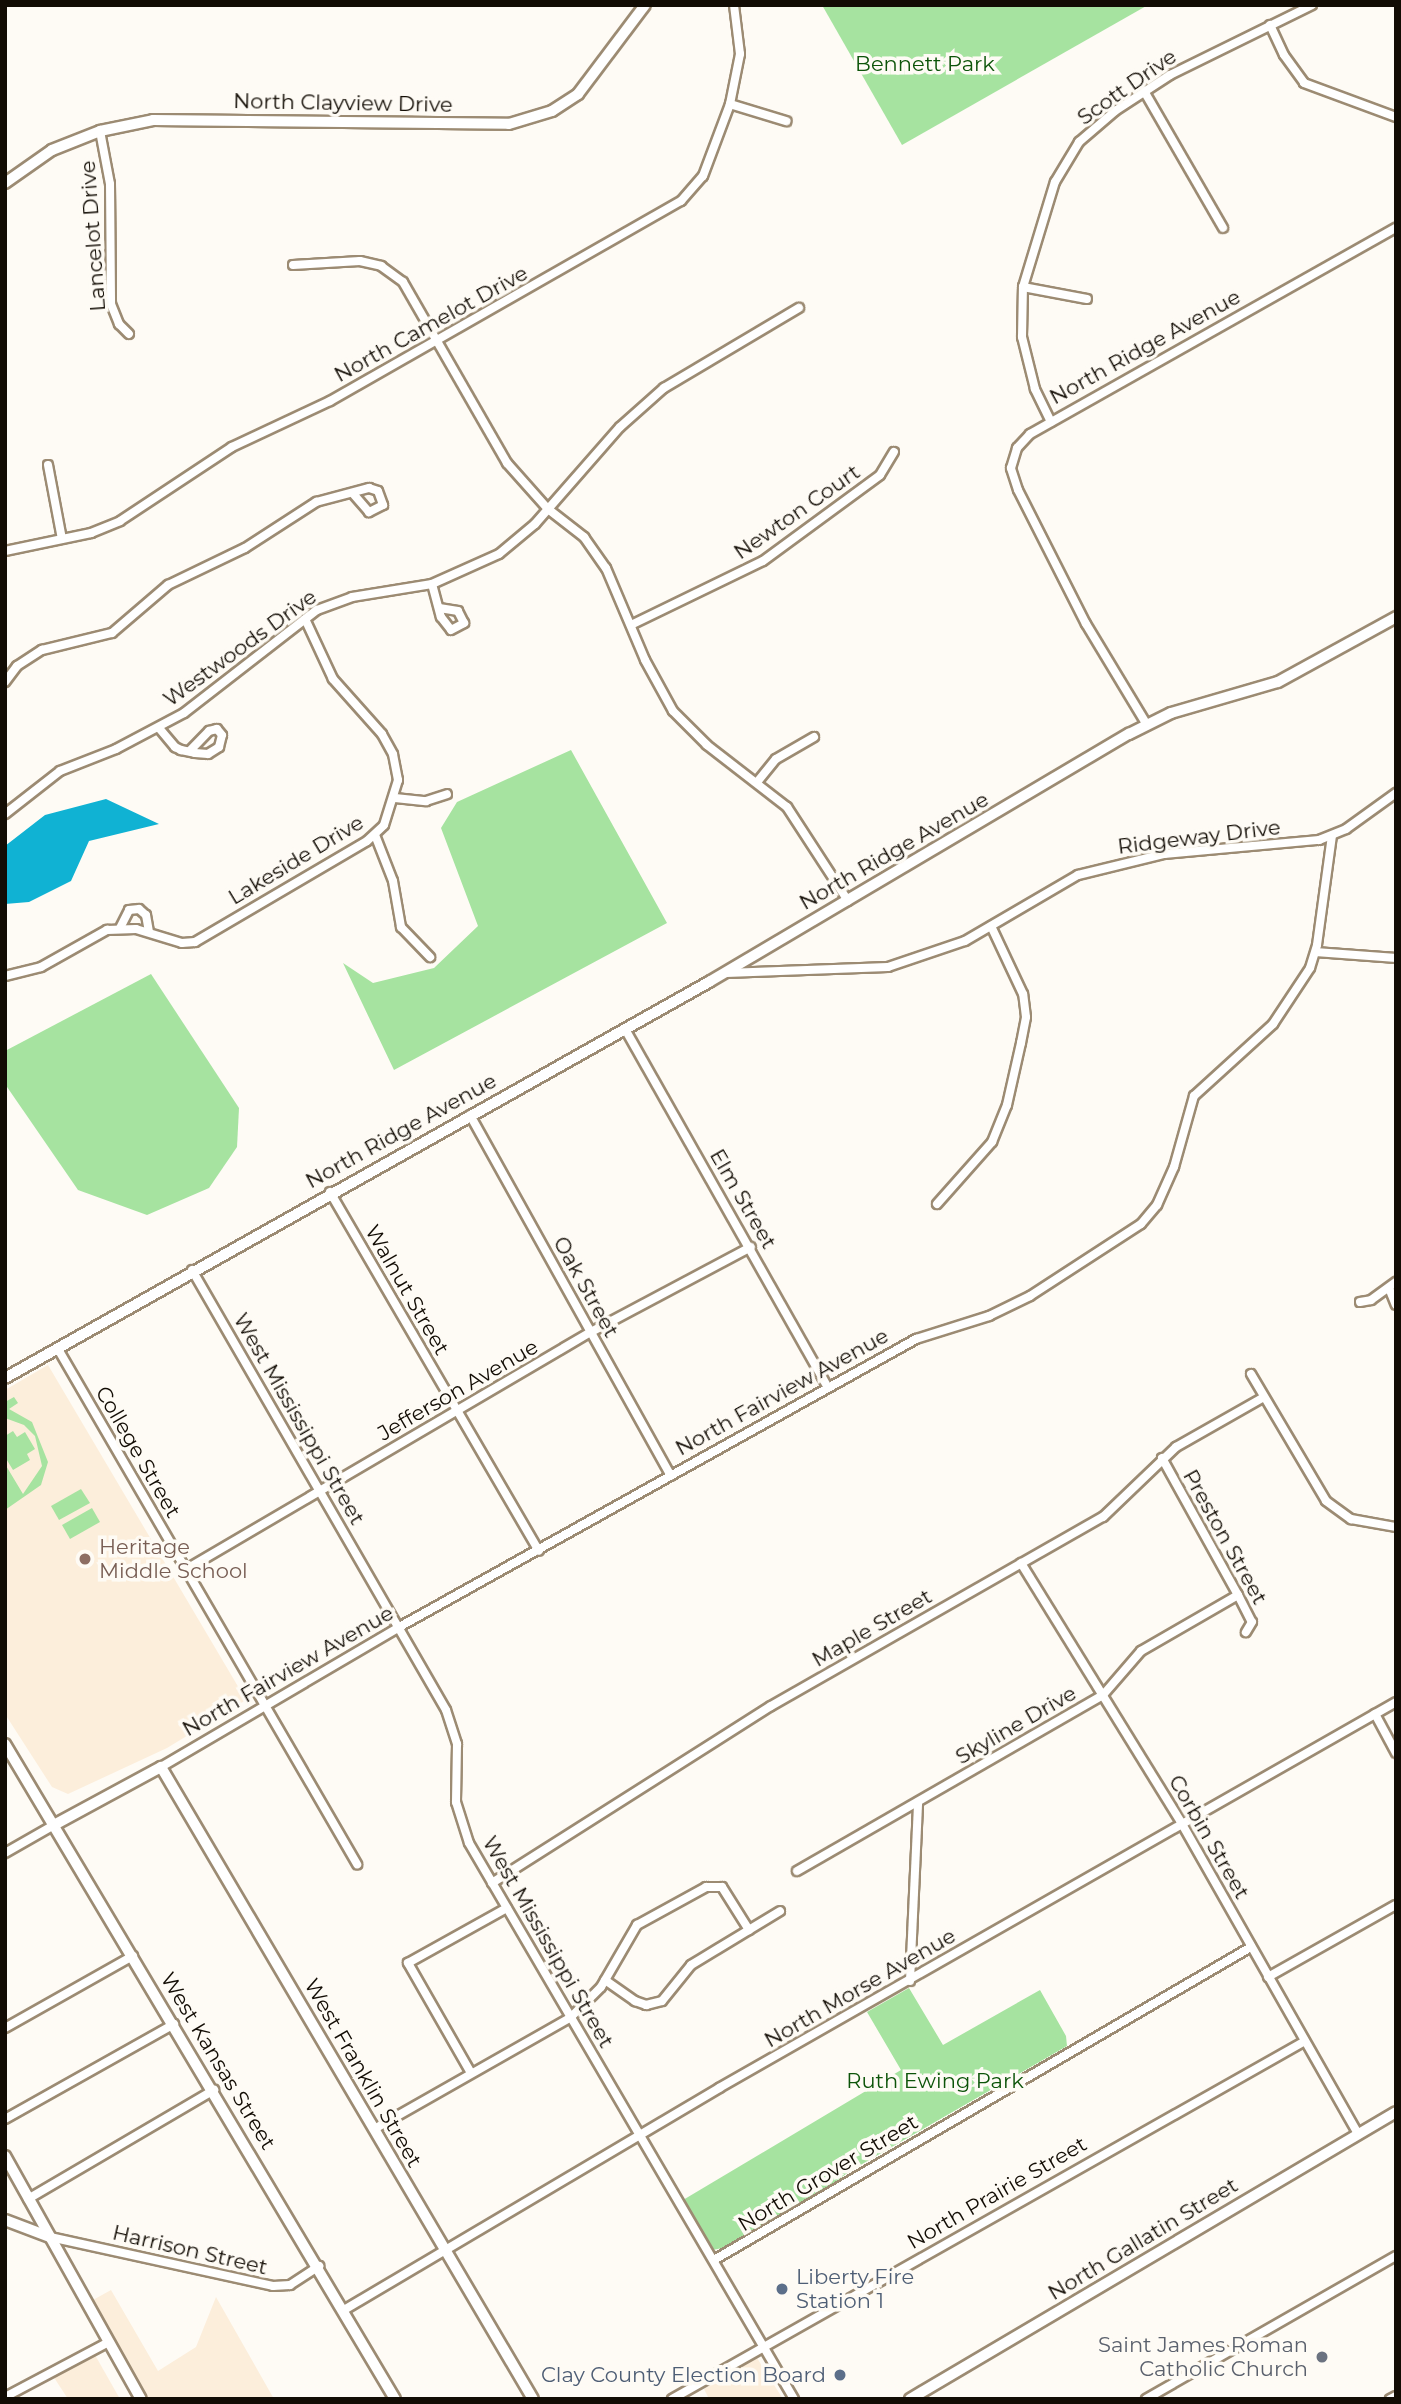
<!DOCTYPE html>
<style>
body{margin:0}
#map{position:relative;width:1401px;height:2404px;overflow:hidden;background:#fefbf5;font-family:Montserrat,sans-serif}
div>[style]{position:absolute}
[style*='--x']{left:calc(var(--x)*1px);top:calc(var(--y)*1px);width:calc(var(--w)*1px);rotate:calc(var(--a)*1deg)}
.built>*{inset:0;background:#fceedb}
.green>*{inset:0;background:#a6e3a0}
.water>*{inset:0;background:#10b2d3}
.roads{filter:drop-shadow(2px 0 #9c8b73) drop-shadow(-2px 0 #9c8b73) drop-shadow(0 2px #9c8b73) drop-shadow(0 -2px #9c8b73)}
.minor>*{height:8px;margin:-4px;padding:0 4px;transform-origin:4px;border-radius:4px;background:#fff}
.tertiary>*{height:10px;margin:-5px;padding:0 5px;transform-origin:5px;border-radius:5px;background:#fff}
.secondary>*{height:10px;margin:-5px;padding:0 5px;transform-origin:5px;border-radius:5px;background:#fff}
.dots>*{width:19px;height:19px;translate:-50% -50%;box-sizing:border-box;border:4px solid #fefbf5;border-radius:50%}
span{translate:-50% -50%;white-space:nowrap;text-align:center;line-height:1.15;-webkit-text-stroke:7px #fefbf5;paint-order:stroke}
.park-label{font-size:21px;color:#0c5409}
.street-label{font-size:21px;color:#120c04}
.education-label{font-size:21px;color:#785e54}
.left{translate:0 -50%;text-align:left}
.service-label{font-size:21px;color:#4e5e75}
.right{translate:-100% -50%;text-align:right}
.worship-label{font-size:21px;color:#5b616d}
.frame{position:absolute;inset:0;border:7px solid #120c04;pointer-events:none}
</style>
<div id="map">
<div class="built">
<div style="clip-path:polygon(48px 1365px,246px 1700px,167px 1748px,68px 1794px,52px 1787px,5px 1714px,5px 1390px)"></div>
<div style="clip-path:polygon(111px 2290px,158px 2371px,196px 2347px,216px 2297px,274px 2399px,149px 2399px,93px 2300px)"></div>
<div style="clip-path:polygon(95px 2355px,120px 2399px,68px 2399px,53px 2376px)"></div>
<div style="clip-path:polygon(757px 2358px,783px 2399px,709px 2399px,704px 2389px)"></div>
</div>
<div class="green">
<div style="clip-path:polygon(822px 5px,1148px 5px,902px 145px)"></div>
<div style="clip-path:polygon(571px 750px,667px 923px,394px 1070px,343px 963px,373px 983px,434px 968px,478px 926px,441px 828px,457px 802px)"></div>
<div style="clip-path:polygon(151px 974px,239px 1108px,237px 1147px,209px 1188px,147px 1215px,78px 1190px,5px 1084px,5px 1051px)"></div>
<div style="clip-path:polygon(14px 1397px,18px 1403px,9px 1409px,32px 1422px,48px 1462px,41px 1485px,5px 1510px,5px 1464px,23px 1494px,42px 1466px,35px 1436px,24px 1425px,5px 1418px,5px 1402px)"></div>
<div style="clip-path:polygon(13px 1431px,17px 1437px,25px 1432px,35px 1449px,27px 1454px,30px 1460px,13px 1470px,5px 1457px,5px 1436px)"></div>
<div style="clip-path:polygon(81px 1489px,90px 1503px,59px 1520px,51px 1506px)"></div>
<div style="clip-path:polygon(92px 1508px,100px 1522px,70px 1539px,62px 1525px)"></div>
<div style="clip-path:polygon(909px 1988px,943px 2045px,1040px 1990px,1066px 2036px,1067px 2046px,850px 2171px,819px 2194px,723px 2248px,712px 2250px,683px 2200px,901px 2070px,867px 2012px)"></div>
</div>
<div class="water">
<div style="clip-path:polygon(106px 799px,159px 824px,89px 841px,71px 881px,29px 902px,5px 904px,5px 846px,45px 815px)"></div>
</div>
<div class="roads">
<div class="minor">
<div style="--x:1270;--y:25;--w:33;--a:65"></div>
<div style="--x:1284;--y:55;--w:34;--a:54"></div>
<div style="--x:1304;--y:83;--w:98;--a:20.3"></div>
<div style="--x:1144;--y:91;--w:158;--a:60"></div>
<div style="--x:730;--y:104;--w:59;--a:16.9"></div>
<div style="--x:100;--y:131;--w:54;--a:79.3"></div>
<div style="--x:110;--y:184;--w:120;--a:89.5"></div>
<div style="--x:111;--y:304;--w:22;--a:68"></div>
<div style="--x:119;--y:324;--w:14;--a:45"></div>
<div style="--x:293;--y:265;--w:67;--a:-3.4"></div>
<div style="--x:360;--y:261;--w:22;--a:13"></div>
<div style="--x:381;--y:266;--w:27;--a:36"></div>
<div style="--x:403;--y:282;--w:209;--a:60.1"></div>
<div style="--x:507;--y:463;--w:62;--a:48.3"></div>
<div style="--x:548;--y:509;--w:46;--a:37.9"></div>
<div style="--x:584;--y:537;--w:38;--a:55"></div>
<div style="--x:606;--y:568;--w:100;--a:67"></div>
<div style="--x:645;--y:660;--w:58;--a:61.2"></div>
<div style="--x:673;--y:711;--w:48;--a:45"></div>
<div style="--x:707;--y:745;--w:101;--a:37.8"></div>
<div style="--x:787;--y:807;--w:112;--a:57"></div>
<div style="--x:1023;--y:287;--w:65;--a:10.6"></div>
<div style="--x:1051;--y:422;--w:37;--a:-116"></div>
<div style="--x:1035;--y:389;--w:54;--a:-104"></div>
<div style="--x:1022;--y:337;--w:50;--a:-88.9"></div>
<div style="--x:1023;--y:287;--w:110;--a:-73.1"></div>
<div style="--x:1055;--y:182;--w:47;--a:-59"></div>
<div style="--x:1079;--y:142;--w:48;--a:-40.7"></div>
<div style="--x:1115;--y:111;--w:66;--a:-33.2"></div>
<div style="--x:1170;--y:75;--w:158;--a:-26.2"></div>
<div style="--x:48;--y:465;--w:75;--a:79.3"></div>
<div style="--x:5;--y:551;--w:88;--a:-11.8"></div>
<div style="--x:91;--y:533;--w:31;--a:-22"></div>
<div style="--x:120;--y:521;--w:134;--a:-33.5"></div>
<div style="--x:232;--y:447;--w:108;--a:-25.1"></div>
<div style="--x:330;--y:401;--w:404;--a:-29.7"></div>
<div style="--x:681;--y:201;--w:33;--a:-49"></div>
<div style="--x:703;--y:176;--w:77;--a:-69.4"></div>
<div style="--x:730;--y:104;--w:51;--a:-78.7"></div>
<div style="--x:740;--y:54;--w:49;--a:-97"></div>
<div style="--x:432;--y:584;--w:34;--a:75"></div>
<div style="--x:441;--y:617;--w:16;--a:52"></div>
<div style="--x:451;--y:630;--w:15;--a:-28"></div>
<div style="--x:464;--y:623;--w:13;--a:-117"></div>
<div style="--x:458;--y:611;--w:19;--a:-171"></div>
<div style="--x:633;--y:624;--w:144;--a:-25.9"></div>
<div style="--x:763;--y:561;--w:145;--a:-36.3"></div>
<div style="--x:880;--y:475;--w:27;--a:-59"></div>
<div style="--x:5;--y:682;--w:20;--a:-53"></div>
<div style="--x:17;--y:666;--w:30;--a:-33"></div>
<div style="--x:42;--y:650;--w:72;--a:-13.7"></div>
<div style="--x:112;--y:633;--w:74;--a:-40.6"></div>
<div style="--x:168;--y:585;--w:85;--a:-25.7"></div>
<div style="--x:245;--y:548;--w:85;--a:-32.9"></div>
<div style="--x:316;--y:502;--w:55;--a:-14.8"></div>
<div style="--x:369;--y:488;--w:9;--a:18"></div>
<div style="--x:378;--y:491;--w:15;--a:70"></div>
<div style="--x:383;--y:505;--w:16;--a:153"></div>
<div style="--x:369;--y:512;--w:23;--a:-131"></div>
<div style="--x:1147;--y:725;--w:118;--a:-121.1"></div>
<div style="--x:1086;--y:624;--w:150;--a:-116.9"></div>
<div style="--x:1018;--y:490;--w:23;--a:-108"></div>
<div style="--x:1011;--y:468;--w:21;--a:-73"></div>
<div style="--x:1017;--y:448;--w:19;--a:-47"></div>
<div style="--x:1030;--y:434;--w:420;--a:-29.4"></div>
<div style="--x:159;--y:728;--w:25;--a:50"></div>
<div style="--x:175;--y:747;--w:7;--a:27"></div>
<div style="--x:181;--y:750;--w:14;--a:12"></div>
<div style="--x:195;--y:753;--w:13;--a:4"></div>
<div style="--x:208;--y:754;--w:13;--a:-32"></div>
<div style="--x:219;--y:747;--w:12;--a:-76"></div>
<div style="--x:222;--y:735;--w:8;--a:-130"></div>
<div style="--x:217;--y:729;--w:8;--a:166"></div>
<div style="--x:209;--y:731;--w:28;--a:134"></div>
<div style="--x:758;--y:781;--w:28;--a:-51"></div>
<div style="--x:776;--y:759;--w:44;--a:-30.1"></div>
<div style="--x:395;--y:798;--w:31;--a:6"></div>
<div style="--x:426;--y:801;--w:22;--a:-18"></div>
<div style="--x:5;--y:814;--w:70;--a:-38"></div>
<div style="--x:60;--y:771;--w:60;--a:-21.4"></div>
<div style="--x:116;--y:749;--w:77;--a:-27.9"></div>
<div style="--x:184;--y:713;--w:168;--a:-37.8"></div>
<div style="--x:317;--y:610;--w:37;--a:-20"></div>
<div style="--x:352;--y:597;--w:81;--a:-9.2"></div>
<div style="--x:432;--y:584;--w:73;--a:-24.1"></div>
<div style="--x:499;--y:554;--w:47;--a:-39.8"></div>
<div style="--x:535;--y:524;--w:129;--a:-48.8"></div>
<div style="--x:620;--y:427;--w:59;--a:-41.6"></div>
<div style="--x:664;--y:388;--w:157;--a:-30.7"></div>
<div style="--x:375;--y:835;--w:49;--a:68.6"></div>
<div style="--x:393;--y:881;--w:47;--a:80.1"></div>
<div style="--x:401;--y:927;--w:42;--a:46"></div>
<div style="--x:120;--y:928;--w:20;--a:-63"></div>
<div style="--x:129;--y:910;--w:10;--a:-6"></div>
<div style="--x:139;--y:909;--w:9;--a:41"></div>
<div style="--x:146;--y:915;--w:17;--a:80"></div>
<div style="--x:1316;--y:952;--w:80;--a:4.3"></div>
<div style="--x:726;--y:973;--w:162;--a:-2.1"></div>
<div style="--x:888;--y:967;--w:81;--a:-18.7"></div>
<div style="--x:965;--y:941;--w:131;--a:-30.3"></div>
<div style="--x:1078;--y:875;--w:89;--a:-13.7"></div>
<div style="--x:1164;--y:854;--w:156;--a:-5.2"></div>
<div style="--x:1319;--y:840;--w:29;--a:-22"></div>
<div style="--x:1346;--y:829;--w:62;--a:-35.8"></div>
<div style="--x:5;--y:976;--w:37;--a:-14"></div>
<div style="--x:41;--y:967;--w:76;--a:-29.3"></div>
<div style="--x:107;--y:930;--w:29;--a:-2"></div>
<div style="--x:136;--y:929;--w:48;--a:16.9"></div>
<div style="--x:182;--y:943;--w:13;--a:-4"></div>
<div style="--x:195;--y:942;--w:199;--a:-30.4"></div>
<div style="--x:367;--y:841;--w:23;--a:-43"></div>
<div style="--x:384;--y:825;--w:47;--a:-72.7"></div>
<div style="--x:398;--y:780;--w:26;--a:-101"></div>
<div style="--x:393;--y:754;--w:23;--a:-119"></div>
<div style="--x:382;--y:734;--w:74;--a:-131.7"></div>
<div style="--x:333;--y:679;--w:66;--a:-115"></div>
<div style="--x:625;--y:1029;--w:412;--a:60.5"></div>
<div style="--x:470;--y:1115;--w:413;--a:60.9"></div>
<div style="--x:330;--y:1192;--w:415;--a:59.8"></div>
<div style="--x:937;--y:1204;--w:83;--a:-48.4"></div>
<div style="--x:992;--y:1142;--w:40;--a:-68"></div>
<div style="--x:1007;--y:1105;--w:64;--a:-77.3"></div>
<div style="--x:1021;--y:1043;--w:26;--a:-79"></div>
<div style="--x:1026;--y:1017;--w:23;--a:-97"></div>
<div style="--x:1023;--y:994;--w:75;--a:-115.2"></div>
<div style="--x:192;--y:1270;--w:508;--a:60"></div>
<div style="--x:446;--y:1710;--w:36;--a:72"></div>
<div style="--x:457;--y:1744;--w:58;--a:91"></div>
<div style="--x:456;--y:1802;--w:43;--a:72.4"></div>
<div style="--x:469;--y:1843;--w:644;--a:59.69"></div>
<div style="--x:1389;--y:1288;--w:18;--a:68"></div>
<div style="--x:1360;--y:1302;--w:11;--a:-10"></div>
<div style="--x:1371;--y:1300;--w:31;--a:-36"></div>
<div style="--x:58;--y:1349;--w:596;--a:59.86"></div>
<div style="--x:1251;--y:1374;--w:147;--a:59.4"></div>
<div style="--x:1326;--y:1501;--w:31;--a:36"></div>
<div style="--x:1351;--y:1519;--w:46;--a:10.1"></div>
<div style="--x:1162;--y:1458;--w:157;--a:61"></div>
<div style="--x:1238;--y:1595;--w:30;--a:63"></div>
<div style="--x:1252;--y:1622;--w:12;--a:121"></div>
<div style="--x:1021;--y:1563;--w:307;--a:58.3"></div>
<div style="--x:1182;--y:1824;--w:356;--a:60.4"></div>
<div style="--x:185;--y:1570;--w:471;--a:-30.4"></div>
<div style="--x:591;--y:1332;--w:181;--a:-28"></div>
<div style="--x:1375;--y:1714;--w:44;--a:61.7"></div>
<div style="--x:161;--y:1767;--w:278;--a:-30.4"></div>
<div style="--x:401;--y:1626;--w:590;--a:-29.13"></div>
<div style="--x:916;--y:1339;--w:77;--a:-17.5"></div>
<div style="--x:989;--y:1316;--w:46;--a:-26"></div>
<div style="--x:1030;--y:1296;--w:132;--a:-33"></div>
<div style="--x:1141;--y:1224;--w:25;--a:-50"></div>
<div style="--x:1157;--y:1205;--w:42;--a:-65.9"></div>
<div style="--x:1174;--y:1167;--w:74;--a:-74.3"></div>
<div style="--x:1194;--y:1096;--w:107;--a:-42.3"></div>
<div style="--x:1273;--y:1024;--w:67;--a:-56.5"></div>
<div style="--x:1310;--y:968;--w:24;--a:-73"></div>
<div style="--x:1317;--y:945;--w:110;--a:-82.2"></div>
<div style="--x:5;--y:1853;--w:56;--a:-29.7"></div>
<div style="--x:797;--y:1871;--w:353;--a:-29.9"></div>
<div style="--x:1103;--y:1695;--w:58;--a:-49.2"></div>
<div style="--x:1141;--y:1651;--w:112;--a:-30"></div>
<div style="--x:492;--y:1883;--w:330;--a:-32.4"></div>
<div style="--x:771;--y:1706;--w:382;--a:-29.7"></div>
<div style="--x:1103;--y:1517;--w:101;--a:-43.8"></div>
<div style="--x:1176;--y:1447;--w:101;--a:-29.6"></div>
<div style="--x:1268;--y:1977;--w:147;--a:-29.4"></div>
<div style="--x:605;--y:1980;--w:37;--a:35"></div>
<div style="--x:635;--y:2001;--w:12;--a:20"></div>
<div style="--x:646;--y:2005;--w:16;--a:-14"></div>
<div style="--x:662;--y:2001;--w:46;--a:-51.1"></div>
<div style="--x:691;--y:1965;--w:104;--a:-31.2"></div>
<div style="--x:910;--y:1981;--w:179;--a:-87.4"></div>
<div style="--x:5;--y:2028;--w:147;--a:-29.4"></div>
<div style="--x:471;--y:2073;--w:127;--a:-119.8"></div>
<div style="--x:408;--y:1963;--w:113;--a:-29.1"></div>
<div style="--x:5;--y:2119;--w:194;--a:-29.3"></div>
<div style="--x:376;--y:2128;--w:224;--a:-29.6"></div>
<div style="--x:571;--y:2017;--w:42;--a:-45"></div>
<div style="--x:601;--y:1987;--w:72;--a:-59.9"></div>
<div style="--x:637;--y:1925;--w:79;--a:-28.8"></div>
<div style="--x:706;--y:1887;--w:16;--a:0"></div>
<div style="--x:722;--y:1887;--w:51;--a:57.9"></div>
<div style="--x:28;--y:2199;--w:216;--a:-30.4"></div>
<div style="--x:50;--y:2237;--w:228;--a:12.4"></div>
<div style="--x:273;--y:2286;--w:17;--a:-3"></div>
<div style="--x:290;--y:2285;--w:35;--a:-33"></div>
<div style="--x:714;--y:2260;--w:622;--a:-30.24"></div>
<div style="--x:344;--y:2310;--w:436;--a:-30.6"></div>
<div style="--x:719;--y:2088;--w:779;--a:-29.69"></div>
<div style="--x:5;--y:2397;--w:118;--a:-27.9"></div>
<div style="--x:672;--y:2399;--w:727;--a:-29.49"></div>
<div style="--x:1146;--y:2399;--w:288;--a:-29.8"></div>
<div style="--x:1390;--y:2399;--w:7;--a:-27"></div>
</div>
<div class="tertiary">
<div style="--x:5;--y:183;--w:57;--a:-35.1"></div>
<div style="--x:52;--y:150;--w:52;--a:-21.6"></div>
<div style="--x:100;--y:131;--w:54;--a:-11.7"></div>
<div style="--x:153;--y:120;--w:356;--a:0.6"></div>
<div style="--x:509;--y:124;--w:45;--a:-16.8"></div>
<div style="--x:552;--y:111;--w:31;--a:-33"></div>
<div style="--x:578;--y:94;--w:111;--a:-53"></div>
<div style="--x:5;--y:1378;--w:808;--a:-29.36"></div>
<div style="--x:709;--y:982;--w:488;--a:-30.6"></div>
<div style="--x:1129;--y:734;--w:47;--a:-26.6"></div>
<div style="--x:1171;--y:713;--w:111;--a:-16.2"></div>
<div style="--x:1278;--y:682;--w:135;--a:-28.8"></div>
<div style="--x:5;--y:1744;--w:762;--a:59.23"></div>
<div style="--x:54;--y:1825;--w:122;--a:-28.5"></div>
<div style="--x:161;--y:1767;--w:733;--a:59.52"></div>
<div style="--x:910;--y:2399;--w:564;--a:-30.56"></div>
</div>
<div class="secondary">
<div style="--x:5;--y:2156;--w:278;--a:60.8"></div>
<div style="--x:5;--y:2220;--w:48;--a:20.7"></div>
</div>
</div>
<div class="dots">
<div style="left:85px;top:1559px;background:#8d6e63"></div>
<div style="left:782px;top:2289px;background:#5c6f8a"></div>
<div style="left:1322px;top:2357px;background:#6b7280"></div>
<div style="left:840px;top:2375px;background:#5c6f8a"></div>
</div>
<div class="park-label">
<span style="left:925px;top:64px">Bennett Park</span>
<span style="left:935px;top:2081px">Ruth Ewing Park</span>
</div>
<div class="street-label">
<span style="left:1127px;top:87px;rotate:-35deg">Scott Drive</span>
<span style="left:343px;top:103px;rotate:1deg">North Clayview Drive</span>
<span style="left:93px;top:236px;rotate:-94deg">Lancelot Drive</span>
<span style="left:431px;top:324px;rotate:-29deg">North Camelot Drive</span>
<span style="left:1145px;top:347px;rotate:-29deg">North Ridge Avenue</span>
<span style="left:797px;top:512px;rotate:-35deg">Newton Court</span>
<span style="left:240px;top:648px;rotate:-36deg">Westwoods Drive</span>
<span style="left:1199px;top:837px;rotate:-7deg">Ridgeway Drive</span>
<span style="left:894px;top:851px;rotate:-30deg">North Ridge Avenue</span>
<span style="left:296px;top:860px;rotate:-31deg">Lakeside Drive</span>
<span style="left:401px;top:1131px;rotate:-29deg">North Ridge Avenue</span>
<span style="left:743px;top:1199px;rotate:60deg">Elm Street</span>
<span style="left:586px;top:1287px;rotate:61deg">Oak Street</span>
<span style="left:407px;top:1290px;rotate:60deg">Walnut Street</span>
<span style="left:458px;top:1390px;rotate:-30deg">Jefferson Avenue</span>
<span style="left:782px;top:1392px;rotate:-29deg">North Fairview Avenue</span>
<span style="left:299px;top:1419px;rotate:60deg">West Mississippi Street</span>
<span style="left:138px;top:1452px;rotate:60deg">College Street</span>
<span style="left:1225px;top:1537px;rotate:61deg">Preston Street</span>
<span style="left:872px;top:1628px;rotate:-30deg">Maple Street</span>
<span style="left:288px;top:1671px;rotate:-30deg">North Fairview Avenue</span>
<span style="left:1016px;top:1725px;rotate:-30deg">Skyline Drive</span>
<span style="left:1209px;top:1837px;rotate:60deg">Corbin Street</span>
<span style="left:548px;top:1942px;rotate:60deg">West Mississippi Street</span>
<span style="left:860px;top:1988px;rotate:-30deg">North Morse Avenue</span>
<span style="left:218px;top:2061px;rotate:59deg">West Kansas Street</span>
<span style="left:363px;top:2073px;rotate:60deg">West Franklin Street</span>
<span style="left:828px;top:2173px;rotate:-31deg">North Grover Street</span>
<span style="left:997px;top:2193px;rotate:-30deg">North Prairie Street</span>
<span style="left:1143px;top:2239px;rotate:-31deg">North Gallatin Street</span>
<span style="left:190px;top:2250px;rotate:13deg">Harrison Street</span>
</div>
<div class="education-label">
<span class="left" style="left:99px;top:1559px">Heritage<br>Middle School</span>
</div>
<div class="service-label">
<span class="left" style="left:796px;top:2289px">Liberty Fire<br>Station 1</span>
<span class="right" style="left:826px;top:2375px">Clay County Election Board</span>
</div>
<div class="worship-label">
<span class="right" style="left:1308px;top:2357px">Saint James Roman<br>Catholic Church</span>
</div>
<div class="frame"></div>
</div>
